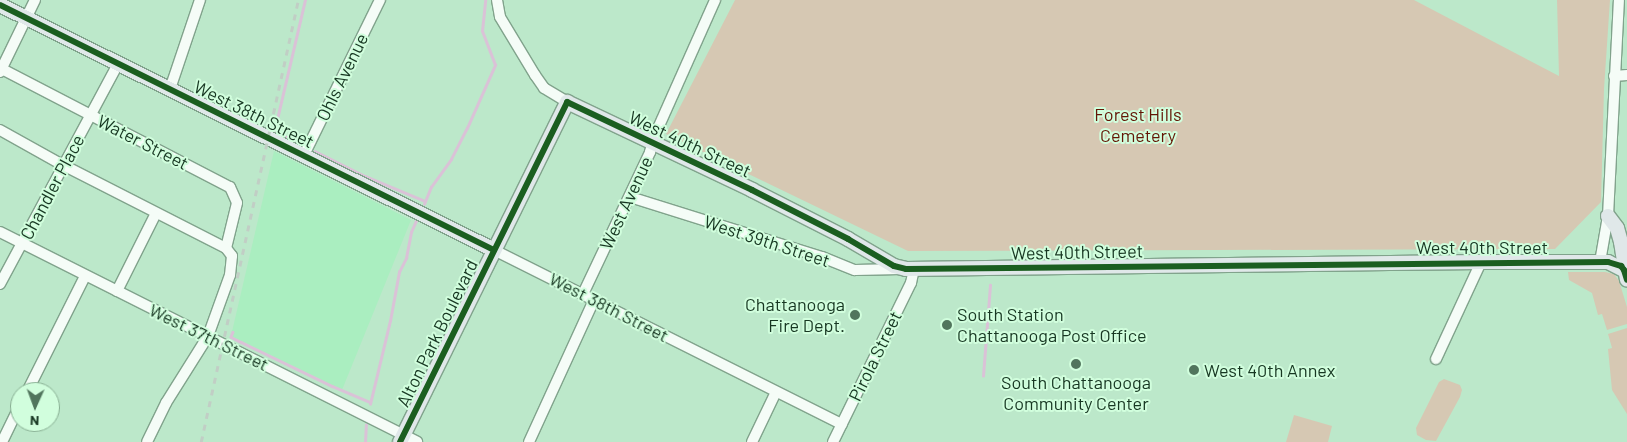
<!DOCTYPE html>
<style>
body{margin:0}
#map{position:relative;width:1627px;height:442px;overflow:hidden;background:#bce8ca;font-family:Barlow,sans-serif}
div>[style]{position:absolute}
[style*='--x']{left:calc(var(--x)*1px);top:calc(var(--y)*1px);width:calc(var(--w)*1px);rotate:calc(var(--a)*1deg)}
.built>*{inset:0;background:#aaeec0}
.green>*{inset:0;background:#d6c8b3}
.stream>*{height:2.5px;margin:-1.25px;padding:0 1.25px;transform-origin:1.25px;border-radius:1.25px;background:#dac2d7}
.roads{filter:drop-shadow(1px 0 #81a38c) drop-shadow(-1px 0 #81a38c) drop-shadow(0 1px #81a38c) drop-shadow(0 -1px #81a38c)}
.minor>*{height:10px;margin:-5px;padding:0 5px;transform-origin:5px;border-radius:5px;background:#f5fcf7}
.major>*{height:14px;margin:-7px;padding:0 7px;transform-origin:7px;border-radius:7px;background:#e0e8e9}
.rail>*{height:2.5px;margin-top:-1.25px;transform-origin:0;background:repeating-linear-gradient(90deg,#c1cec5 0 6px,transparent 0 12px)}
.cycleway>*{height:6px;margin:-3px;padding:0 3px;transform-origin:3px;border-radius:3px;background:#1b5e20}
.dots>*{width:14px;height:14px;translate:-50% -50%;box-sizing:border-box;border:2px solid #d1fedd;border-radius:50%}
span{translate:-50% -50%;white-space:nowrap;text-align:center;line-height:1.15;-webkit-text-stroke:4px #d1fedd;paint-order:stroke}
.street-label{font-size:18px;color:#173722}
.park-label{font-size:18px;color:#631505}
.poi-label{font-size:18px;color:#173722}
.right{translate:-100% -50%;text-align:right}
.left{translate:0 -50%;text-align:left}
.north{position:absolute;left:10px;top:382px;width:50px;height:50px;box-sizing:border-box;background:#d1fedd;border:1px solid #87ae92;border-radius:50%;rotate:182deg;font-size:14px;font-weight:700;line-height:20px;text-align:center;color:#173722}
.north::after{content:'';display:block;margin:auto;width:18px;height:22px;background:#51755d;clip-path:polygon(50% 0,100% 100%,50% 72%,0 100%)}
</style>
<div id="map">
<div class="built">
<div style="clip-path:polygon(274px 151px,411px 220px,342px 390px,231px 336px)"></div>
</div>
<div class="green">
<div style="clip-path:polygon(735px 0,1414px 0,1559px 76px,1557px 0,1610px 0,1604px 89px,1601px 202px,1555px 249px,908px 251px,666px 134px)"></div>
<div style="clip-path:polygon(1568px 272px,1605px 272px,1614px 274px,1619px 281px,1627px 307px,1627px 324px,1607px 330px,1602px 314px,1598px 315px,1592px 293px,1569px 280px)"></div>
<div style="clip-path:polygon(1627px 328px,1627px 414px,1612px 390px,1608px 349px,1612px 348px,1608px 334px)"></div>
<div style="clip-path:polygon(1444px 379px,1460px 385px,1462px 390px,1460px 397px,1436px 441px,1426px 440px,1417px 435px,1416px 428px,1439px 382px)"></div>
<div style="clip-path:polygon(1294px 415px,1332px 426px,1328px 442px,1286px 442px)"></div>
</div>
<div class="stream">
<div style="--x:298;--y:143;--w:26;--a:-155"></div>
<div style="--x:274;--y:132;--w:136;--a:-76.8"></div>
<div style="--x:315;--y:151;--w:56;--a:26.6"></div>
<div style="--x:365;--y:176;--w:65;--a:22.6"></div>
<div style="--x:424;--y:204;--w:18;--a:-68"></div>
<div style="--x:431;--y:187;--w:34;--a:-54"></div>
<div style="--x:451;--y:159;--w:35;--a:-63"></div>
<div style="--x:467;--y:128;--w:69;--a:-66"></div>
<div style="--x:495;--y:65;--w:36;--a:-111"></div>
<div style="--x:482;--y:31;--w:31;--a:-84"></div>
<div style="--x:233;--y:332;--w:5;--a:112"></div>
<div style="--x:231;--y:337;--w:11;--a:27"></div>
<div style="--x:241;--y:342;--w:101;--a:25.8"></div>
<div style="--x:332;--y:386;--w:41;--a:22.8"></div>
<div style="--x:983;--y:376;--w:91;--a:-85.6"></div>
<div style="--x:370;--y:404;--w:85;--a:-76.5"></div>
<div style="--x:390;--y:321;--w:50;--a:-79.6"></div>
<div style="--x:399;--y:272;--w:16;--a:-63"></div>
<div style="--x:406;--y:258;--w:26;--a:-79"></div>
<div style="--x:411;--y:232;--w:12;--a:-66"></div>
<div style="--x:365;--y:442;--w:17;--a:-87"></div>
</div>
<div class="roads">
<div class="minor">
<div style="--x:497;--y:0;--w:17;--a:80"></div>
<div style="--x:500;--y:17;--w:68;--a:58.9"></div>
<div style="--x:535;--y:75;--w:16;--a:55"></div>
<div style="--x:544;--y:88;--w:27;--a:31"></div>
<div style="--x:0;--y:68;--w:259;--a:27.4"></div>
<div style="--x:230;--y:187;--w:17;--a:66"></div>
<div style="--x:237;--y:203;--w:46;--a:103.7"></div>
<div style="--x:0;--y:72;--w:80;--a:-64.1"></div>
<div style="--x:1614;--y:76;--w:13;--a:-4"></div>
<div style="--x:170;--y:89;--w:94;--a:-71.4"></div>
<div style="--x:0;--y:130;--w:72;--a:29.1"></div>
<div style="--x:63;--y:165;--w:183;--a:27"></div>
<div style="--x:226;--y:248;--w:10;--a:53"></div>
<div style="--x:232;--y:256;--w:19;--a:96"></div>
<div style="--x:230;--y:275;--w:65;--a:109.8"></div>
<div style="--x:208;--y:336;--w:79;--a:122.1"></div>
<div style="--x:166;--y:403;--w:43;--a:116"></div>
<div style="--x:304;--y:155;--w:173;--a:-63.9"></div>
<div style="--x:630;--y:197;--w:201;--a:17.4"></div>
<div style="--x:822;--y:257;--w:35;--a:22"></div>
<div style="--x:855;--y:270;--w:45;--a:-1.3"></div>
<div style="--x:0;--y:232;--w:467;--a:26.7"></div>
<div style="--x:494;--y:250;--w:389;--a:26.6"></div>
<div style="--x:1600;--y:262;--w:47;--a:-80.1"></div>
<div style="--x:1608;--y:216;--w:216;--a:-87.1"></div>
<div style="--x:0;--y:284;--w:250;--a:-61.8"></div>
<div style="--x:117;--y:291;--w:87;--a:-63.4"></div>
<div style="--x:583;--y:294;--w:157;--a:-64.7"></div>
<div style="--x:650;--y:152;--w:18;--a:-74"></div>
<div style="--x:655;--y:135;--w:148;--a:-66"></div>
<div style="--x:1436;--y:359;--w:107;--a:-65.1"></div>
<div style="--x:27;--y:392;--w:130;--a:-63.4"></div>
<div style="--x:2;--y:442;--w:41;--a:-64.1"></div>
<div style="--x:529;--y:442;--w:156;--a:-65.4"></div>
<div style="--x:752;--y:442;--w:55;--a:-64.4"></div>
<div style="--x:833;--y:442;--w:177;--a:-63.9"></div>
<div style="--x:911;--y:283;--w:14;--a:-78"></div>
</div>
<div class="major">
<div style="--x:0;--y:5;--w:551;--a:26.38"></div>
<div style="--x:1608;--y:216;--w:15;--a:53"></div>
<div style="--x:1617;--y:228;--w:15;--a:74"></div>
<div style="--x:1621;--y:242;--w:38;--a:81"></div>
<div style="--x:400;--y:442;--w:379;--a:-63.8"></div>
<div style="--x:567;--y:102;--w:205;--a:25.4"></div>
<div style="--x:752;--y:190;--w:108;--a:27"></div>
<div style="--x:848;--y:239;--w:53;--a:30.4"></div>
<div style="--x:894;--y:266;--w:12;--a:14"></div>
<div style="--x:906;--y:269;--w:575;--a:-0.7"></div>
<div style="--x:1481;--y:262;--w:127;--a:0"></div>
<div style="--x:1608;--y:262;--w:18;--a:27"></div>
</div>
</div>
<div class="rail">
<div style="--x:201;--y:442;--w:453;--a:-77.6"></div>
</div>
<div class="cycleway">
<div style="--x:0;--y:5;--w:551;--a:26.38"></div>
<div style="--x:400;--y:442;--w:379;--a:-63.8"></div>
<div style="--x:567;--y:102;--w:205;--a:25.4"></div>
<div style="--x:752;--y:190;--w:108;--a:27"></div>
<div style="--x:848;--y:239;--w:53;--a:30.4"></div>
<div style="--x:894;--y:266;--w:12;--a:14"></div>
<div style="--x:906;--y:269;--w:702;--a:-0.57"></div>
<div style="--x:1608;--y:262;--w:14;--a:17"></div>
<div style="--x:1621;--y:266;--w:5;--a:53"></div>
<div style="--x:1624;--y:270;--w:10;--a:73"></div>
</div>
<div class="dots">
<div style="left:855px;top:315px;background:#51755d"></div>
<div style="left:947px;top:325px;background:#51755d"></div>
<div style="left:1076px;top:364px;background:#51755d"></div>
<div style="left:1194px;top:370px;background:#51755d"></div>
</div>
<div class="street-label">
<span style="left:342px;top:77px;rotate:-64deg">Ohls Avenue</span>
<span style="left:254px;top:114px;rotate:26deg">West 38th Street</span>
<span style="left:143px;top:142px;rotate:27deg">Water Street</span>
<span style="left:690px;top:144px;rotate:25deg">West 40th Street</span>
<span style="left:52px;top:187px;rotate:-62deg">Chandler Place</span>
<span style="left:626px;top:203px;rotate:-65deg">West Avenue</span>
<span style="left:767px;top:241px;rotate:18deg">West 39th Street</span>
<span style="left:1482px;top:247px">West 40th Street</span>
<span style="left:1077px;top:252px;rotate:-1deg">West 40th Street</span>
<span style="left:609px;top:307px;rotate:27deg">West 38th Street</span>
<span style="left:437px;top:333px;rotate:-64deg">Alton Park Boulevard</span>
<span style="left:209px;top:337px;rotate:26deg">West 37th Street</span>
<span style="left:875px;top:356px;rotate:-64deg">Pirola Street</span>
</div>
<div class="park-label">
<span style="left:1138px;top:125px">Forest Hills<br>Cemetery</span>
</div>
<div class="poi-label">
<span class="right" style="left:845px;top:315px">Chattanooga<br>Fire Dept.</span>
<span class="left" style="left:957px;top:325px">South Station<br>Chattanooga Post Office</span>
<span class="left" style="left:1204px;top:370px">West 40th Annex</span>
<span style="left:1076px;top:393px">South Chattanooga<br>Community Center</span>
</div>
<div class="north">N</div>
</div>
